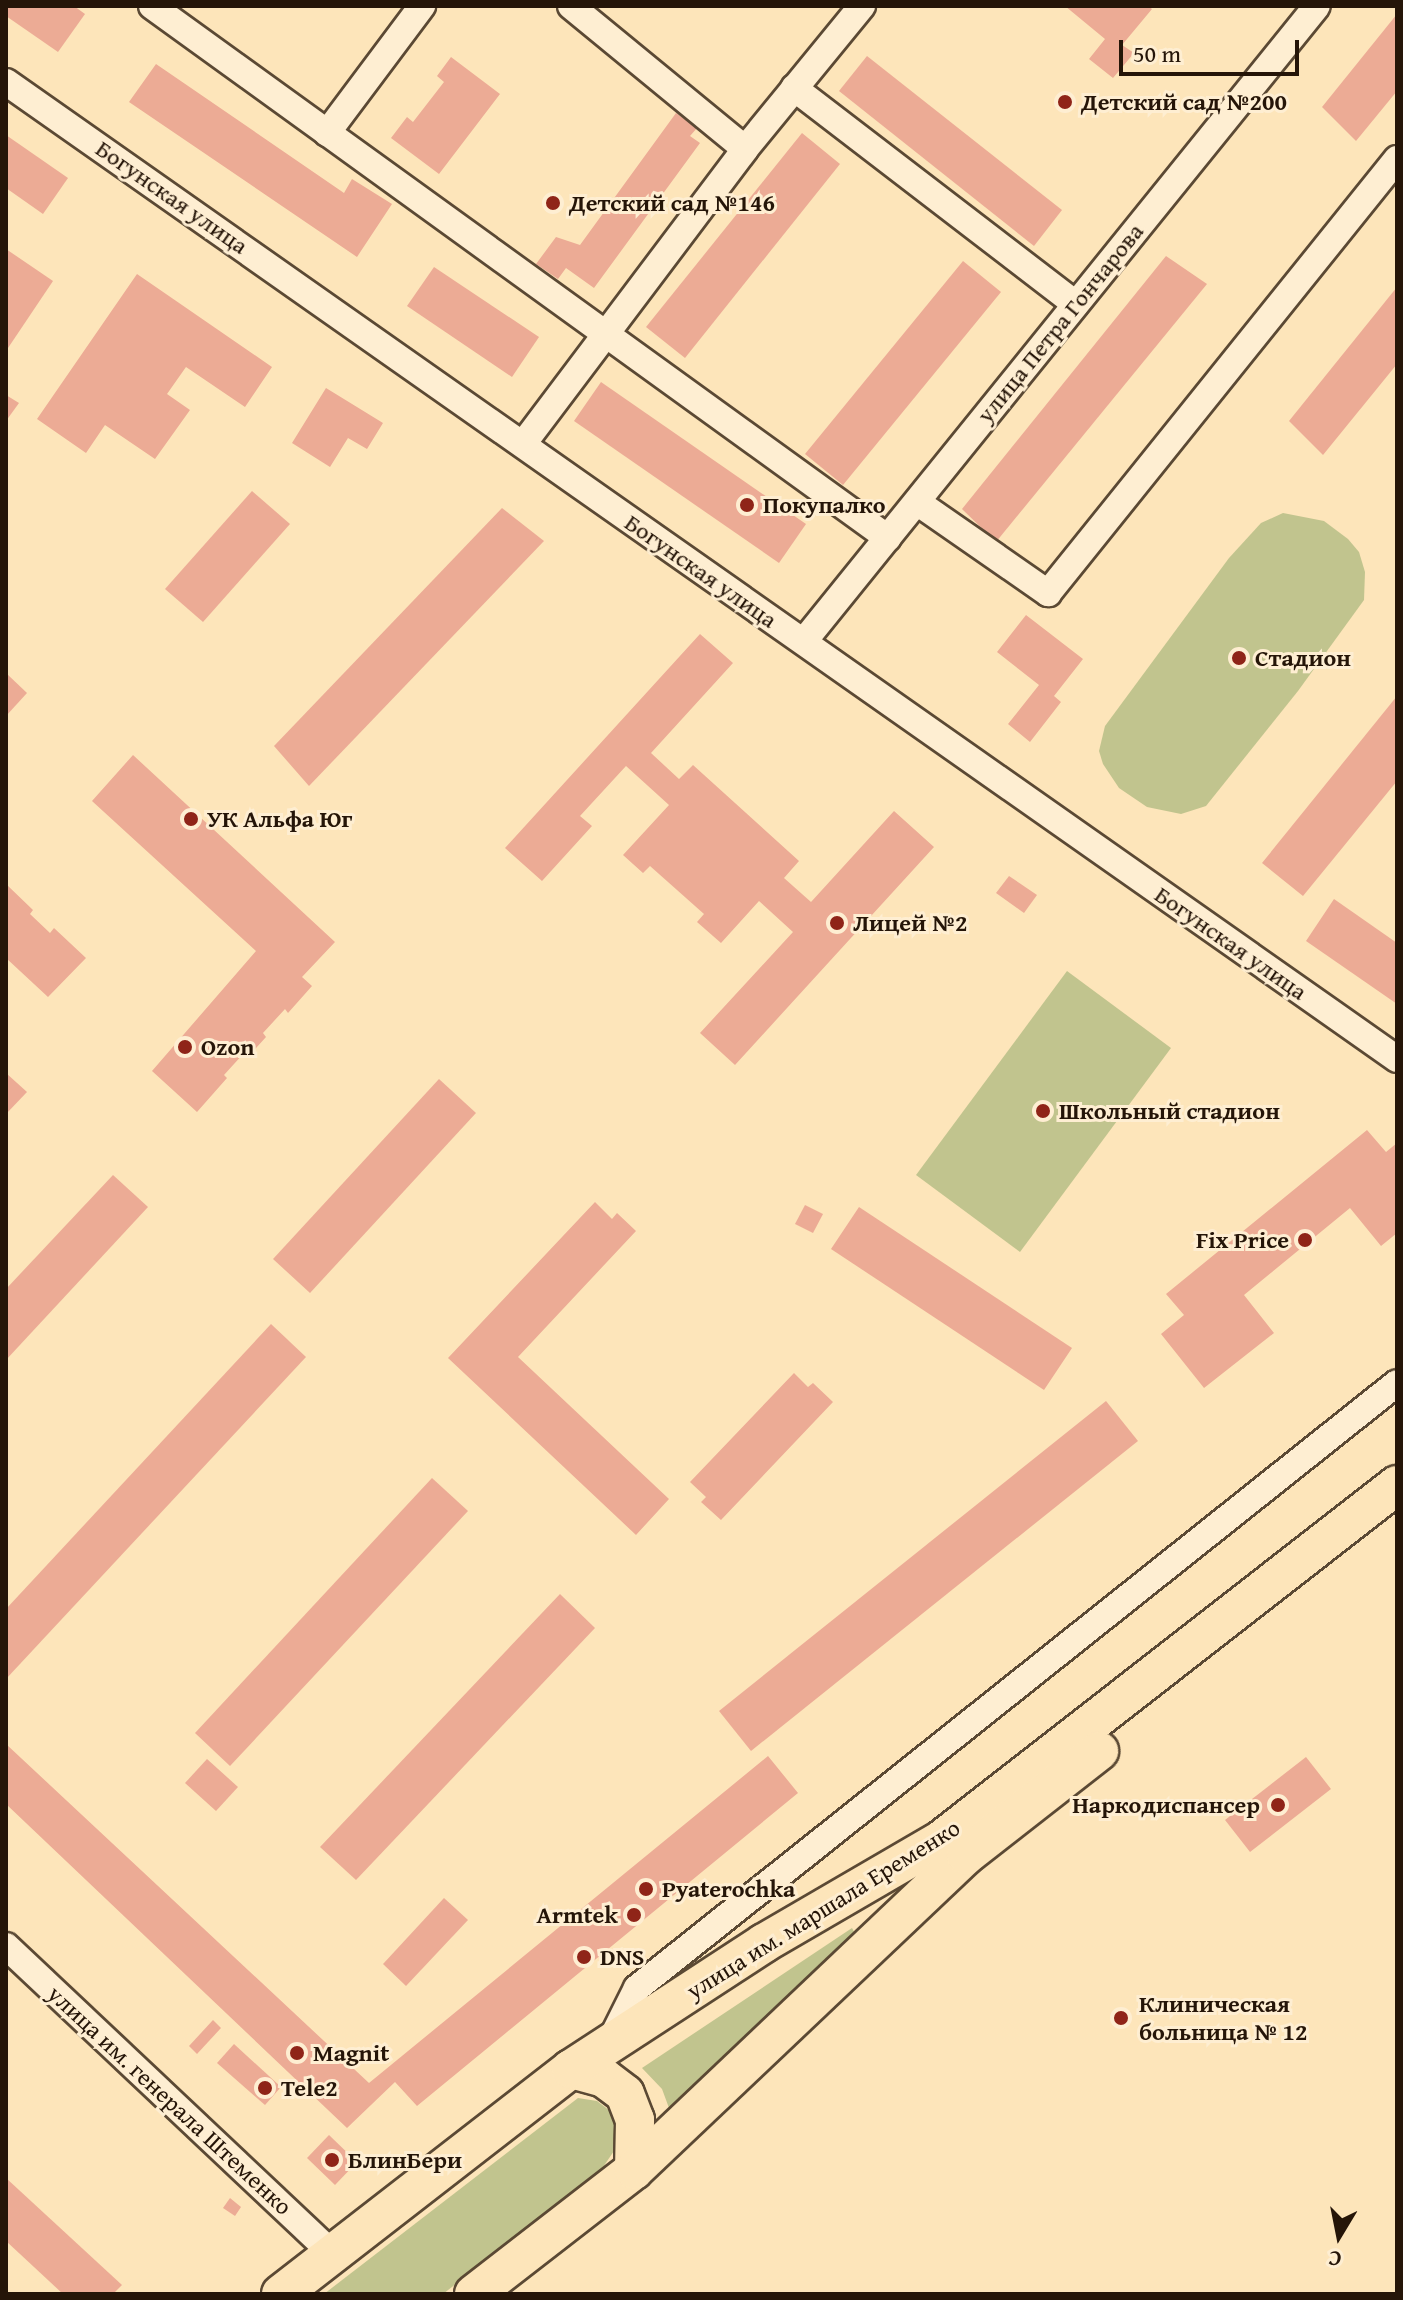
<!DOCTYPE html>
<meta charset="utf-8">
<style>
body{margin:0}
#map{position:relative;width:1403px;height:2300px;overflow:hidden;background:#fde5ba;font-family:"Gentium Book Plus",serif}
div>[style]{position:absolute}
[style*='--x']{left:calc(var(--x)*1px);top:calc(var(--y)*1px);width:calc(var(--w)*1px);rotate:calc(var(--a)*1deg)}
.green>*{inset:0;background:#c1c48e}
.building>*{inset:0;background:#ecab95}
.roads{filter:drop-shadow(2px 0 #5b4934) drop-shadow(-2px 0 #5b4934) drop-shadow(0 2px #5b4934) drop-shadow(0 -2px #5b4934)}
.minor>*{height:26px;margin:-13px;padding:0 13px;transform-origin:13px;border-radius:13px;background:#feeed2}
.highway>*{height:38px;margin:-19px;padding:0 19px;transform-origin:19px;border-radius:19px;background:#fde5ba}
.dots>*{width:22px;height:22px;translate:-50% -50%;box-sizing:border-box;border:4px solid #feeed2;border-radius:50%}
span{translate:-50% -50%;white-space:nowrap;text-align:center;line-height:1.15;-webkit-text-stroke:6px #feeed2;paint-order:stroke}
.poi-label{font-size:24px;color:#251508;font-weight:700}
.left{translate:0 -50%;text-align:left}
.right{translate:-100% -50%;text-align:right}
.street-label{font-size:24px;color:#251508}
.frame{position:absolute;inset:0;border:8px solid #251508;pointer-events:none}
.north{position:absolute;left:1299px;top:2196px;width:80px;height:80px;-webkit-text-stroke:6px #feeed2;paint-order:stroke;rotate:190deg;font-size:22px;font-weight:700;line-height:32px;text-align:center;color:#251508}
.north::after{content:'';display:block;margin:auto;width:28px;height:36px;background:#251508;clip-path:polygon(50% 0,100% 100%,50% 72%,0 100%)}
.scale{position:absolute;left:1119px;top:40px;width:180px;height:36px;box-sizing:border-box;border:4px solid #251508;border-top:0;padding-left:10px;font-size:24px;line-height:28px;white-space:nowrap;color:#251508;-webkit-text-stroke:6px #feeed2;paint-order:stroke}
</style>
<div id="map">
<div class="green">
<div style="clip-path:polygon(1283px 513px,1324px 521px,1348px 539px,1359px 552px,1365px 572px,1364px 600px,1298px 691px,1206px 806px,1181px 814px,1147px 807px,1119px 788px,1103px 764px,1099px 751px,1105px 726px,1229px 558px,1261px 523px)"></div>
<div style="clip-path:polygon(1067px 971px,1171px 1048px,1020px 1252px,916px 1175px)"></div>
<div style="clip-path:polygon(852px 1928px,858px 1939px,669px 2108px,662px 2089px,642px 2068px)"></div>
<div style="clip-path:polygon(578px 2098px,597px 2101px,614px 2114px,620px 2129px,614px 2151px,601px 2170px,443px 2294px,324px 2294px)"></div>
</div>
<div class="building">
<div style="clip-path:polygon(6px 6px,74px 6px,85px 14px,58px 52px,6px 16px)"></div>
<div style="clip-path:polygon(1065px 6px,1148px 6px,1152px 9px,1122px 45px,1134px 53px,1113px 78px,1089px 59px,1105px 39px)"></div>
<div style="clip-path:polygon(1397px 14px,1397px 91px,1356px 141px,1322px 107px)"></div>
<div style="clip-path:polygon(867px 56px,1062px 210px,1034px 246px,839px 91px)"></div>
<div style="clip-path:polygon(451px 57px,500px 94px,439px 174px,391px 138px,407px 117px,413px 122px,444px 82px,437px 76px)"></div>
<div style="clip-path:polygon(156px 64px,344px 193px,352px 179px,392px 204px,357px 257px,129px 102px)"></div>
<div style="clip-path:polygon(676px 113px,697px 128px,690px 136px,700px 143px,594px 288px,566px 268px,558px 279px,536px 264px,556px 237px,580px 245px)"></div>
<div style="clip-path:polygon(802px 133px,840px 164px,685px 358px,646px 327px)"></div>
<div style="clip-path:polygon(6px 135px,68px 178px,43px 214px,6px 188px)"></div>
<div style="clip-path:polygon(6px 249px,53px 281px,6px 351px)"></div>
<div style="clip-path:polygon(1166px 256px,1207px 284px,996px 542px,962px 509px)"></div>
<div style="clip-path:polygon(963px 261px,1001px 292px,843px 485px,805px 454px)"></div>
<div style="clip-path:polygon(434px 267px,539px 337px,512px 377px,407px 306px)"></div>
<div style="clip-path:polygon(137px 274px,272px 367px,245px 407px,186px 367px,167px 394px,190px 410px,155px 459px,105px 425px,86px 453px,37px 419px)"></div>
<div style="clip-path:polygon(1397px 287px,1397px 364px,1323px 455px,1289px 421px)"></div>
<div style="clip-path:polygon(601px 382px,806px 524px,779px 563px,574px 421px)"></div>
<div style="clip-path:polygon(326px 388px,383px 423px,367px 449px,348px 438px,330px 467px,292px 443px)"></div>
<div style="clip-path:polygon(6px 395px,19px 403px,6px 421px)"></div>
<div style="clip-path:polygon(252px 491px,290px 524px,203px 622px,165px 589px)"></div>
<div style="clip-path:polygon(502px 508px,544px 541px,309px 786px,274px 746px)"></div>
<div style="clip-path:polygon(1026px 615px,1083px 659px,1054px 696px,1061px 702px,1030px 742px,1008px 724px,1039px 685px,997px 652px)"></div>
<div style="clip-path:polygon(700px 634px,733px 663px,651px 753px,679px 779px,693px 765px,799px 861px,784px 878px,811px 902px,894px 811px,934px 847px,735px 1065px,700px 1033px,793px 932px,759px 901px,721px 943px,697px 922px,704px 914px,650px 866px,643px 873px,623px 855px,669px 805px,626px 766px,580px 816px,592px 826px,542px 881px,505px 848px)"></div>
<div style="clip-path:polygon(6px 673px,27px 693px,6px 716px)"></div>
<div style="clip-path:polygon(1397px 696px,1397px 781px,1303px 896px,1262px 863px)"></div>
<div style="clip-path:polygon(133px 755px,335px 942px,302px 977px,312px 986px,288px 1013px,285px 1009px,263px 1033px,266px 1037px,248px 1057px,244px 1053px,224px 1075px,227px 1078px,197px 1112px,152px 1071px,256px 951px,92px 801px)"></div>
<div style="clip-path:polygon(1009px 876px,1037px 895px,1024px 913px,996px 893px)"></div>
<div style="clip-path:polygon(6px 884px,33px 910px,30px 914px,50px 933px,54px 928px,86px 958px,48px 997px,6px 958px)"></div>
<div style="clip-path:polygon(1334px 899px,1397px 943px,1397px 1004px,1306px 941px)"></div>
<div style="clip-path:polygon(6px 1073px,27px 1092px,6px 1114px)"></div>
<div style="clip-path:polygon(439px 1079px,476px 1113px,310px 1293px,273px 1259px)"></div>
<div style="clip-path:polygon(1367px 1130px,1386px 1152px,1397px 1143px,1397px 1233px,1381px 1246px,1350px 1208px,1244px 1295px,1274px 1333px,1204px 1388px,1161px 1334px,1184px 1315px,1166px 1294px)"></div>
<div style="clip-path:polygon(113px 1175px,148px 1207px,6px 1360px,6px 1289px)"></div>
<div style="clip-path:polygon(595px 1202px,612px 1219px,617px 1213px,636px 1231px,518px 1357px,669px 1499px,636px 1535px,448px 1358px)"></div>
<div style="clip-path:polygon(805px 1205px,823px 1214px,813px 1233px,795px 1224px)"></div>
<div style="clip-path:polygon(859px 1207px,1072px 1348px,1044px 1390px,831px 1249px)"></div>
<div style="clip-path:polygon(271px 1324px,306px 1357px,6px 1679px,6px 1609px)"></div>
<div style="clip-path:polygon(794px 1373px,808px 1387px,813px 1383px,833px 1402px,721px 1520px,701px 1502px,706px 1497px,690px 1482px)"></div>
<div style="clip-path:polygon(1106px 1401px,1138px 1441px,751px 1751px,719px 1711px)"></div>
<div style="clip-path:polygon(432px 1478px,468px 1511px,230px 1766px,195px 1733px)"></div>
<div style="clip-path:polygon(560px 1594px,595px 1628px,356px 1880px,320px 1847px)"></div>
<div style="clip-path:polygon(6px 1744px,369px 2083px,768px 1756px,798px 1793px,417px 2106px,395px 2082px,347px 2128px,6px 1804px)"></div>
<div style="clip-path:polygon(1306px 1757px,1331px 1789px,1250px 1852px,1225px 1820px)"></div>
<div style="clip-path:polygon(207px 1759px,238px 1787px,216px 1811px,185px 1783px)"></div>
<div style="clip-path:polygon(444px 1898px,468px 1920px,406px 1986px,383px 1964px)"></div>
<div style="clip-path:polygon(213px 2020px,221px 2028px,197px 2054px,189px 2046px)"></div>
<div style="clip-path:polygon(234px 2044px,281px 2087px,265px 2105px,217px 2063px)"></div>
<div style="clip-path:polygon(329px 2135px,357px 2162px,335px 2185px,307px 2158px)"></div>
<div style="clip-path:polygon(6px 2178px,122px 2285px,113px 2294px,63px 2294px,6px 2241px)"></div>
<div style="clip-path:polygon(230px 2198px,241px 2207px,235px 2216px,223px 2208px)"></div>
</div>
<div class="roads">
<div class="minor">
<div style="--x:152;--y:6;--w:908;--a:35.86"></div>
<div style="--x:571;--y:6;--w:225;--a:39.4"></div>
<div style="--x:6;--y:82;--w:1700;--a:35.08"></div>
<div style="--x:794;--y:88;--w:355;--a:37.5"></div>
<div style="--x:327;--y:133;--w:159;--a:-53.2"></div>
<div style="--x:523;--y:444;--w:369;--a:-53"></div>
<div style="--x:745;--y:149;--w:185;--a:-50.7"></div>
<div style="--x:917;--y:502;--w:160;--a:34.8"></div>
<div style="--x:1048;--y:593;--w:557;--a:-51.2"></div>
<div style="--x:804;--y:641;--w:816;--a:-51.07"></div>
<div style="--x:6;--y:1946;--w:451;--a:43.3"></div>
<div style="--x:610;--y:2042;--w:60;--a:-63.4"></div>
<div style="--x:637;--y:1988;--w:971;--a:-38.52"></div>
</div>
<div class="highway">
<div style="--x:571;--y:2069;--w:34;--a:15"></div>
<div style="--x:604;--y:2078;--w:26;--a:37"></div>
<div style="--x:625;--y:2094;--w:28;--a:69"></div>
<div style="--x:635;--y:2120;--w:50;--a:91.1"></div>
<div style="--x:281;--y:2294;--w:367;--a:-37.8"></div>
<div style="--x:571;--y:2069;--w:230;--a:-33.1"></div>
<div style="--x:764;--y:1943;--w:205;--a:-30.2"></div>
<div style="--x:941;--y:1840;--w:578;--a:-37.9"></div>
<div style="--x:474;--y:2294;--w:202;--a:-37.8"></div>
<div style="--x:634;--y:2170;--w:458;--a:-43.5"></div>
<div style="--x:966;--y:1855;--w:169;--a:-38"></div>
</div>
</div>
<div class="dots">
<div style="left:1065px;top:102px;background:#8f2418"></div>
<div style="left:553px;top:203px;background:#8f2418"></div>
<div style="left:747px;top:505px;background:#8f2418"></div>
<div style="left:1239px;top:658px;background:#8f2418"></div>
<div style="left:191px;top:819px;background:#8f2418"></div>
<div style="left:837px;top:923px;background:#8f2418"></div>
<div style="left:185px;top:1047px;background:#8f2418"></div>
<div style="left:1043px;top:1111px;background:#8f2418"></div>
<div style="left:1305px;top:1240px;background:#8f2418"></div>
<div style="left:1278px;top:1805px;background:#8f2418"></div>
<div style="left:646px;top:1889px;background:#8f2418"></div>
<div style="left:634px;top:1915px;background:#8f2418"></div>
<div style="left:584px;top:1957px;background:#8f2418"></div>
<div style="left:1121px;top:2018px;background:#8f2418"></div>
<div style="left:297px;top:2053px;background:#8f2418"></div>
<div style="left:265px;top:2088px;background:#8f2418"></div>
<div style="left:332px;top:2160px;background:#8f2418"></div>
</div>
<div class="poi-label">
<span class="left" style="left:1081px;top:102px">Детский сад №200</span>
<span class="left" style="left:569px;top:203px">Детский сад №146</span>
<span class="left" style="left:763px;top:505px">Покупалко</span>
<span class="left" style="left:1255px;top:658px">Стадион</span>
<span class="left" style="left:207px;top:819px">УК Альфа Юг</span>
<span class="left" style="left:853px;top:923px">Лицей №2</span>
<span class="left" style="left:201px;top:1047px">Ozon</span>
<span class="left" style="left:1059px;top:1111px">Школьный стадион</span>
<span class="right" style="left:1289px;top:1240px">Fix Price</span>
<span class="right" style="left:1260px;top:1805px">Наркодиспансер</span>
<span class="left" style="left:662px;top:1889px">Pyaterochka</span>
<span class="right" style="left:618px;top:1915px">Armtek</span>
<span class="left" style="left:600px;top:1957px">DNS</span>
<span class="left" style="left:1139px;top:2018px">Клиническая<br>больница № 12</span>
<span class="left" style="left:313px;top:2053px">Magnit</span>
<span class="left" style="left:281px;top:2088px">Tele2</span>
<span class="left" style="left:348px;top:2160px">БлинБери</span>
</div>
<div class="street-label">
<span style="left:172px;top:197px;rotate:35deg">Богунская улица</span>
<span style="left:1060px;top:323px;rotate:-51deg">улица Петра Гончарова</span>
<span style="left:701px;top:571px;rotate:35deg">Богунская улица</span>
<span style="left:1231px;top:943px;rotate:35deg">Богунская улица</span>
<span style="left:823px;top:1909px;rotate:-32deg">улица им. маршала Еременко</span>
<span style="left:170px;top:2100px;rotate:43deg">улица им. генерала Штеменко</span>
</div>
<div class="frame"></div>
<div class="north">С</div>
<div class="scale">50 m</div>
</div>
